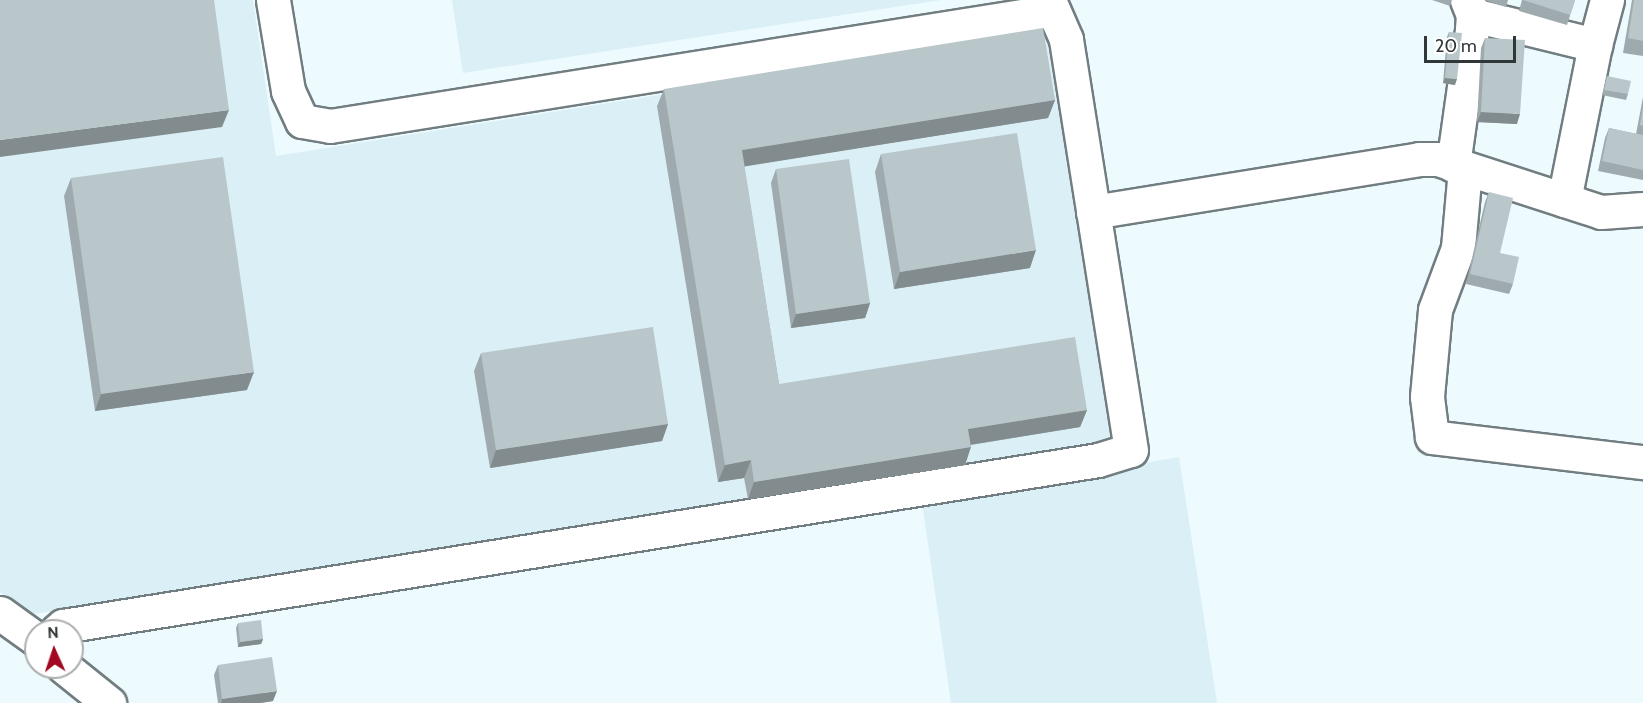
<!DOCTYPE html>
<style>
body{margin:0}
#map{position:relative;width:1643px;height:703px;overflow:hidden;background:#edfafe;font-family:Cabin,sans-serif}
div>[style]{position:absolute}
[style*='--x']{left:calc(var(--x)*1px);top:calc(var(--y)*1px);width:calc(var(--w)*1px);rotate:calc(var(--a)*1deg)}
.built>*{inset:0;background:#daf0f6}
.roads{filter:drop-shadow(2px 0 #717d80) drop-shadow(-2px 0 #717d80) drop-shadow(0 2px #717d80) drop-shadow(0 -2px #717d80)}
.minor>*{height:33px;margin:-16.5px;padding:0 16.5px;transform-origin:16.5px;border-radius:16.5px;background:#fff}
.wall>*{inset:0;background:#9faaae}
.shaded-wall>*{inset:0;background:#828b8d}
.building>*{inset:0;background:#b9c6ca}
span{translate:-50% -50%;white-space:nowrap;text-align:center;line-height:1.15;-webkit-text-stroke:4.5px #fff;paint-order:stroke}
.north{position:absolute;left:24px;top:619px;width:60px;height:60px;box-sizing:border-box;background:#fff;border:2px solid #adafaf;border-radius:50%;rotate:357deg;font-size:16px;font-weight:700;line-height:24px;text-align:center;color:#313638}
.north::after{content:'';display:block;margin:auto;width:21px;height:27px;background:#a30620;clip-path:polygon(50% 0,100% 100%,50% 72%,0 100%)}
.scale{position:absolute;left:1424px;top:36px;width:92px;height:27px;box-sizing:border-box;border:3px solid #313638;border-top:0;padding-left:8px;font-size:18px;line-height:21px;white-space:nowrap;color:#313638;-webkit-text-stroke:4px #fff;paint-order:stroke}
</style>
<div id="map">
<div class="built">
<div style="clip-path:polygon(0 0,253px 0,276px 156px,1049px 33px,1120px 441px,28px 615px,0 592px)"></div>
<div style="clip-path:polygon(452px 0,941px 0,463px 73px)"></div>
<div style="clip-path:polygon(1179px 457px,1217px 703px,951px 703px,922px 502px)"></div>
</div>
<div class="roads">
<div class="minor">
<div style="--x:273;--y:0;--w:92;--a:80.6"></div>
<div style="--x:288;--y:91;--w:33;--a:65"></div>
<div style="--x:302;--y:121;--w:28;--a:10"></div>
<div style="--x:330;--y:126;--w:713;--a:-9.04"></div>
<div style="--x:1034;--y:14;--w:19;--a:-36"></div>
<div style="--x:1473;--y:15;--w:126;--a:13.8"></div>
<div style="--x:1453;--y:165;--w:137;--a:-82"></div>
<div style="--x:1472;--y:29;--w:14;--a:-86"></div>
<div style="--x:1473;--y:15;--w:16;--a:-112"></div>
<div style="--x:1465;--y:169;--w:79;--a:95.1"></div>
<div style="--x:1458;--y:248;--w:66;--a:110.4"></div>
<div style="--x:1435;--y:310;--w:87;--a:95.3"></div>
<div style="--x:1427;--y:397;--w:40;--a:82.9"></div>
<div style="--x:1432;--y:437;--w:212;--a:6.8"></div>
<div style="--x:1564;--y:200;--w:158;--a:-78.7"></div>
<div style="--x:1595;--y:45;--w:47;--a:-75.1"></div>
<div style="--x:1093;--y:212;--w:330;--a:-9.2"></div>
<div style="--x:1419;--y:159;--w:19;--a:0"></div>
<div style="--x:1438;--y:159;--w:171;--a:18"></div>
<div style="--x:1601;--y:212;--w:42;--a:-4.1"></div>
<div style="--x:0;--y:613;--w:44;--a:35.8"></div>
<div style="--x:57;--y:631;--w:8;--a:-40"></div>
<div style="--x:63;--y:626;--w:1048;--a:-9.11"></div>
<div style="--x:1098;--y:460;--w:34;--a:-17"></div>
<div style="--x:1131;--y:450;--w:416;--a:-99"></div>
<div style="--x:1066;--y:39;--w:43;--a:-113.6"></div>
<div style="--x:64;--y:667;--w:58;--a:38.7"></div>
</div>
</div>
<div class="wall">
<div style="clip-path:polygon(1432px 0,1452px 0,1450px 6px)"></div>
<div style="clip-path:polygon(1484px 0,1508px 0,1506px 7px)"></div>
<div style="clip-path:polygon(1522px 0,1575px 0,1567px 25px,1519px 11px)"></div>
<div style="clip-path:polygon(1632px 0,1643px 0,1643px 56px,1623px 53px)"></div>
<div style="clip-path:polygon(1449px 32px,1455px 85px,1443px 83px,1447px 37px)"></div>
<div style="clip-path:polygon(1485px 38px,1517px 124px,1477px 122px,1481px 48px)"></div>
<div style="clip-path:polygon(1607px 76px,1628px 94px,1626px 100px,1602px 95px)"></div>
<div style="clip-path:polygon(664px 89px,1055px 100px,1048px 118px,744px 166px,779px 384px,1087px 410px,1080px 427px,971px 445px,965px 465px,748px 499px,744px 478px,718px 482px,657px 106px)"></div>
<div style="clip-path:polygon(1643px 97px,1643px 180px,1598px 171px,1605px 138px,1609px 128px,1636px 134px)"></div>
<div style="clip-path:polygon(881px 154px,1030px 268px,894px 289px,875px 172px)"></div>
<div style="clip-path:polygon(776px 169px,870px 303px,865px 318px,791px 328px,771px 183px)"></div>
<div style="clip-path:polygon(71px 178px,247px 390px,95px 411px,64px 196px)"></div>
<div style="clip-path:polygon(1489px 192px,1500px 253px,1513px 284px,1509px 294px,1466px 284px,1485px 202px)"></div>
<div style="clip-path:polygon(481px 353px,668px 424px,662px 441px,490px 468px,474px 371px)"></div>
<div style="clip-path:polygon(238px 623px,263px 639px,261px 644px,238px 647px,236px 628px)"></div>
<div style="clip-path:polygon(218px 665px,273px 701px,260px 703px,218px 703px,214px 675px)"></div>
</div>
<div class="shaded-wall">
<div style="clip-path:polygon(1445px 78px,1457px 79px,1455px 85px,1443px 83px)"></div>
<div style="clip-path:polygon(1055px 100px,1048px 118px,735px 168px,742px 150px)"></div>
<div style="clip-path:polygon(229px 110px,222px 127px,0 157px,0 140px)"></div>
<div style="clip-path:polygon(1481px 112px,1520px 114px,1517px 124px,1477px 122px)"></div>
<div style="clip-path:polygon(1036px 250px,1030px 268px,894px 289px,900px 272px)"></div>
<div style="clip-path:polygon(870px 303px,865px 318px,791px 328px,796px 314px)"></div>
<div style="clip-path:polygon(254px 372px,247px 390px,95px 411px,101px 394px)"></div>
<div style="clip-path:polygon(1087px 410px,1080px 427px,962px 446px,968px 429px)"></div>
<div style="clip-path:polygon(668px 424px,662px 441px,490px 468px,496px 450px)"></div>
<div style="clip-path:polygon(971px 447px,965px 465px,748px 499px,754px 482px)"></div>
<div style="clip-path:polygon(751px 460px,744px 478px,718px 482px,725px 465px)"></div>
<div style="clip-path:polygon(263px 639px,261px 644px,238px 647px,240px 642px)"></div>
<div style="clip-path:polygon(277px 691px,273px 701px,260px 703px,221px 703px,222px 699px)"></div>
</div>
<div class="building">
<div style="clip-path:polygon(0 0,214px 0,229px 110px,0 140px)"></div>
<div style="clip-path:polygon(1523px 0,1575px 0,1570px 15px)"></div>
<div style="clip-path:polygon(1634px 0,1643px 0,1643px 41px,1628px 38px)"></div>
<div style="clip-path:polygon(1043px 28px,1055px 100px,742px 150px,779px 384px,1075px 337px,1087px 410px,968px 429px,971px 447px,754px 482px,751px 460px,725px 465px,664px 89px)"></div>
<div style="clip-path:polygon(1449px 32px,1462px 33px,1457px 79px,1445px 78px)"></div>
<div style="clip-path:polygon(1485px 38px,1525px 40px,1520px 114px,1481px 112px)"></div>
<div style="clip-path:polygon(1607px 76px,1631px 81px,1628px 94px,1604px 90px)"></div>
<div style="clip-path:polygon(1643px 107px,1643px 126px,1640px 125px)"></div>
<div style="clip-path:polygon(1609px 128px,1643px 135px,1643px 170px,1602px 161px)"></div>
<div style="clip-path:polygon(1017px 133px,1036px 250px,900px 272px,881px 154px)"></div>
<div style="clip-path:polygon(223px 157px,254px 372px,101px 394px,71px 178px)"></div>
<div style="clip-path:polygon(849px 159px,870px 303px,796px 314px,776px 169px)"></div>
<div style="clip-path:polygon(1489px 192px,1513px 198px,1500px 253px,1519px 257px,1513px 284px,1470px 274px)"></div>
<div style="clip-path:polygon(653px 327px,668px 424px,496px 450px,481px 353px)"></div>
<div style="clip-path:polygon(261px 620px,263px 639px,240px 642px,238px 623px)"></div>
<div style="clip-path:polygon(272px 657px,277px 691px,222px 699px,218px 665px)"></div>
</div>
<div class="north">N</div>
<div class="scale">20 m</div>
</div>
